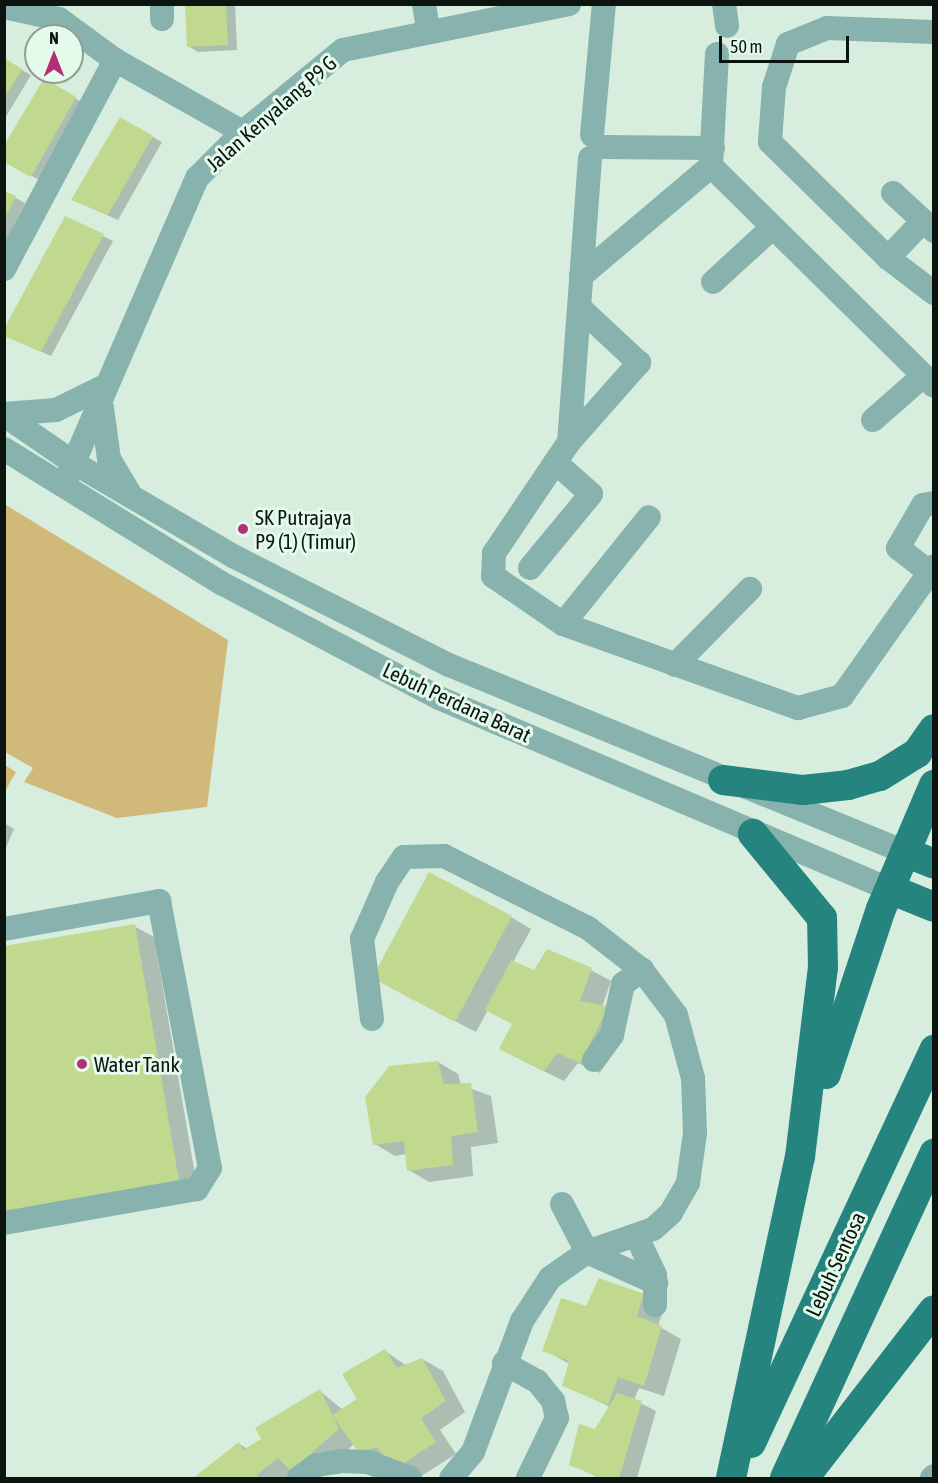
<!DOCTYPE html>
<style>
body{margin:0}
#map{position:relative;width:938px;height:1483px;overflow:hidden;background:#d7edde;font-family:"Asap Condensed",sans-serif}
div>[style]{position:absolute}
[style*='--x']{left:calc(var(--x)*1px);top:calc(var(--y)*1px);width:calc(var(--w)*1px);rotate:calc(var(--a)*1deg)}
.green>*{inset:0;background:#d0b979}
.shadow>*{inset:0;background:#0003}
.building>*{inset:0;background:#c0d98f}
.minor>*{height:24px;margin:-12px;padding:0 12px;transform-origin:12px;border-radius:12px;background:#88b2ae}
.major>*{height:30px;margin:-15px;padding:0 15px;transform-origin:15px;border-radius:15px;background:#26847f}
.dots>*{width:16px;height:16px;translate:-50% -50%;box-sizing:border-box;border:3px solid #e4faeb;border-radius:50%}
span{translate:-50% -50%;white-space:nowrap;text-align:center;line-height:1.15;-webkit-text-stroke:6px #e4faeb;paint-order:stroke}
.street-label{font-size:21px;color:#0c140f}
.poi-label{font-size:21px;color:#0c140f}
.left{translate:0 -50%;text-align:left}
.frame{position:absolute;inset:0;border:6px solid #0c140f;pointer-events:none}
.north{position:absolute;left:24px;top:24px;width:60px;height:60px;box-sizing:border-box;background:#e4faeb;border:2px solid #8e9e93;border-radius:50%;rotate:0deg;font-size:16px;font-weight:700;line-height:24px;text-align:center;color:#0c140f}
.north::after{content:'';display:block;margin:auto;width:21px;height:27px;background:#b33078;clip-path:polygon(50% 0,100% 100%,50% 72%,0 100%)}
.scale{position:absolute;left:719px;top:36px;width:130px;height:27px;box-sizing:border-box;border:3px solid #0c140f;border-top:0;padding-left:8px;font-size:18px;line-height:21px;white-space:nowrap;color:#0c140f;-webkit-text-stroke:4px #e4faeb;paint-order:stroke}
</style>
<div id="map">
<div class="green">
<div style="clip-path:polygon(4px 504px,228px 640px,207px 807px,117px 818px,24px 782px,33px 768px,5px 752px)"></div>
<div style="clip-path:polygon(5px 765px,16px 772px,5px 791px)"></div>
</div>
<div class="shadow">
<div style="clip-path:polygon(99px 4px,128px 4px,102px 6px)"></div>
<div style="clip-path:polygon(187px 4px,235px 4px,237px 50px,198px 52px,188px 46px)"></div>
<div style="clip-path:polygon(4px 60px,31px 75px,4px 120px)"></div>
<div style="clip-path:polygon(44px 80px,85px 104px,41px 181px,4px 160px)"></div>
<div style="clip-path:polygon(121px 119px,162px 142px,118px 220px,73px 200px)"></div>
<div style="clip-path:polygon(4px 192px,25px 203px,4px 245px)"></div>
<div style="clip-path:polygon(66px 218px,113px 241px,51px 356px,4px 335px)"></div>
<div style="clip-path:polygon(4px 823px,14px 829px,4px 852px)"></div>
<div style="clip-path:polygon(511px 917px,531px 929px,513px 962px,535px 972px,591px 970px,611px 981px,602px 1007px,628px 1019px,600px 1073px,578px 1063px,564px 1081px,521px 1060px,513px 1024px,488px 1010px,476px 1032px,394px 989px)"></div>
<div style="clip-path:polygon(134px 926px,154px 937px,198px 1192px,20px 1223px)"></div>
<div style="clip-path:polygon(438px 1062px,458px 1074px,461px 1085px,491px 1096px,498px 1143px,471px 1147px,473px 1176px,429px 1182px,409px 1170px,407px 1154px,395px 1156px,375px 1144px)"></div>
<div style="clip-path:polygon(643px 1295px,664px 1307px,658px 1326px,681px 1339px,664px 1396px,639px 1388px,634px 1400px,656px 1411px,637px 1478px,599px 1478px,571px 1464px,610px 1407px,564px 1385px,570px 1364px,544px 1350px,587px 1308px)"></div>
<div style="clip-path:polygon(385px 1351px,407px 1366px,422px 1359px,443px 1371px,465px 1412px,440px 1430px,456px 1454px,418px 1478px,354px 1444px,315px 1478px,295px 1472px,287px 1478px,195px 1478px,239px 1444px,248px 1449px,263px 1440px,320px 1391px,343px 1410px,359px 1399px)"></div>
</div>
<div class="building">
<div style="clip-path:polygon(185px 4px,226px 4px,228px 45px,187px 47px)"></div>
<div style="clip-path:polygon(4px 58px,22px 69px,4px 98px)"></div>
<div style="clip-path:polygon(44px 78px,76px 97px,31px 177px,4px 162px,4px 146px)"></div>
<div style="clip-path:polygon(120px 117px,153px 136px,108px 215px,71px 200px)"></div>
<div style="clip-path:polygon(4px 191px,16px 196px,4px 220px)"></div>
<div style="clip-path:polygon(65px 216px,104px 234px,41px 352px,4px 336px,4px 329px)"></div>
<div style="clip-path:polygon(429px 872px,512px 916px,455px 1022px,372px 978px)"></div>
<div style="clip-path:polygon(135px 924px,179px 1181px,4px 1211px,4px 946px)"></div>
<div style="clip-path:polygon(547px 949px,592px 968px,580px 1001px,609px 1006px,580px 1063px,557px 1053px,544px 1071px,499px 1049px,512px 1024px,485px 1010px,511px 960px,534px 970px)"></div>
<div style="clip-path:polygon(438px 1061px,444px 1084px,471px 1083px,478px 1132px,451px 1136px,453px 1165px,407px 1171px,404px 1141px,373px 1145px,365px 1097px,389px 1066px)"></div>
<div style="clip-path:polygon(599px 1278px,644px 1294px,637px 1316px,662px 1326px,644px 1386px,618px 1377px,608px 1405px,562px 1386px,569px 1361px,542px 1351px,561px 1298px,586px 1306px)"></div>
<div style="clip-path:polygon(385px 1349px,397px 1368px,422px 1358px,446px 1401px,421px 1418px,436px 1442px,395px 1469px,377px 1447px,359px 1453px,332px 1415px,357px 1399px,342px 1374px)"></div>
<div style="clip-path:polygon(320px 1389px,339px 1429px,291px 1471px,278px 1458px,257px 1475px,260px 1478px,193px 1478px,239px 1442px,243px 1450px,261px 1439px,255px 1428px)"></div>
<div style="clip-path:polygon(617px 1393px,642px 1401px,619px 1478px,601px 1478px,569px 1465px,579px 1424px,595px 1429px)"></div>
</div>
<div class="minor">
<div style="--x:162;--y:4;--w:15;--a:90"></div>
<div style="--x:424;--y:4;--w:26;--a:81"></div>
<div style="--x:724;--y:4;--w:22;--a:82"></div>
<div style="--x:4;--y:7;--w:56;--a:12.3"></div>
<div style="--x:59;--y:19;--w:69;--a:36.2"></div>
<div style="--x:115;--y:60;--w:147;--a:29.4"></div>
<div style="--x:934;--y:32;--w:107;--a:-177.9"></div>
<div style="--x:827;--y:28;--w:42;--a:157.7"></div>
<div style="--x:788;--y:44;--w:45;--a:108"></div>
<div style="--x:774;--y:87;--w:55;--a:94.2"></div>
<div style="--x:770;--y:142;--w:165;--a:44.5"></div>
<div style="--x:888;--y:258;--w:58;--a:37.3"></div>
<div style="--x:717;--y:54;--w:112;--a:93.1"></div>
<div style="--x:711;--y:166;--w:313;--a:44.6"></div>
<div style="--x:592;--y:135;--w:132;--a:-84.8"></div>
<div style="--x:602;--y:147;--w:111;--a:0.5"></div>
<div style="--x:590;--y:158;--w:285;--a:94.2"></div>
<div style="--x:569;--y:442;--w:134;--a:124"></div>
<div style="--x:494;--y:553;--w:23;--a:92"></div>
<div style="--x:493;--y:576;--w:85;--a:34.4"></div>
<div style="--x:563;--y:624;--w:250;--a:19.7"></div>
<div style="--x:798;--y:708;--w:46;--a:-15.3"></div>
<div style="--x:842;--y:696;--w:159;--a:-54.7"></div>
<div style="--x:893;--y:193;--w:56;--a:42.8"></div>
<div style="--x:888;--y:258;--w:51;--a:-46.6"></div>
<div style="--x:4;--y:269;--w:237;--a:-62"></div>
<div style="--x:581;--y:276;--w:170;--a:-40.2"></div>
<div style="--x:713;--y:282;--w:80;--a:-42.5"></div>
<div style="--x:102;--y:408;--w:51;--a:82.2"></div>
<div style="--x:109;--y:459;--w:39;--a:59"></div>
<div style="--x:4;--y:414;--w:52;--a:-4.4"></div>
<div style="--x:56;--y:410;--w:55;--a:-26.1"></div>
<div style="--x:4;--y:415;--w:85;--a:34.4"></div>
<div style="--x:74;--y:463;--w:184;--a:30.3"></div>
<div style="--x:233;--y:556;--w:242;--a:26.8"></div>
<div style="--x:449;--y:665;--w:493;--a:22.3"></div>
<div style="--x:873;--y:420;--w:67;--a:-41.3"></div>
<div style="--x:569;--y:442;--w:106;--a:-48.5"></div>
<div style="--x:639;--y:363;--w:81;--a:-137"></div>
<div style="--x:4;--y:449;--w:257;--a:31.7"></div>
<div style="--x:223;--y:584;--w:244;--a:27.8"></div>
<div style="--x:439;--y:698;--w:490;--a:23"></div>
<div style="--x:68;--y:476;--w:325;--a:-66.6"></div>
<div style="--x:197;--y:178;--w:65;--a:-45"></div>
<div style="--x:243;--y:132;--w:129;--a:-39.4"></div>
<div style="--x:343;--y:50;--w:231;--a:-11.5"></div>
<div style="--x:530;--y:568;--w:96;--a:-50.5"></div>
<div style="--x:591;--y:494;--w:48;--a:-138.4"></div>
<div style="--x:929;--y:572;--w:39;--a:-142"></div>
<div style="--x:898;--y:548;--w:50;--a:-59.8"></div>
<div style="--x:923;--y:505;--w:11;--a:-10"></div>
<div style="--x:563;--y:624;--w:137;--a:-51.2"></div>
<div style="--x:675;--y:665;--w:107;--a:-45.4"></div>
<div style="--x:4;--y:929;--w:158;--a:-10.2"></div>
<div style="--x:159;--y:901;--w:272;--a:79.2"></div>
<div style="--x:210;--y:1168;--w:25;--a:122"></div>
<div style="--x:197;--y:1189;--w:196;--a:170"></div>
<div style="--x:372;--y:1019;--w:81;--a:-97.1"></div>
<div style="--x:362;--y:939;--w:62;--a:-66.3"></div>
<div style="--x:387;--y:882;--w:30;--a:-56"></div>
<div style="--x:404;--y:857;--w:40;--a:-1.4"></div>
<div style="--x:444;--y:856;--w:161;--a:26.6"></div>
<div style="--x:588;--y:928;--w:68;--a:37.9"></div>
<div style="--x:642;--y:970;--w:56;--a:52.9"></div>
<div style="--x:676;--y:1015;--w:65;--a:74.9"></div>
<div style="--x:693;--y:1078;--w:55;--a:87.9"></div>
<div style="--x:695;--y:1133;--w:50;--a:98"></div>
<div style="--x:688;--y:1183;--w:34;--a:120"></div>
<div style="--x:671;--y:1213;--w:24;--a:138"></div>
<div style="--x:653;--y:1229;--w:70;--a:160.8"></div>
<div style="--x:587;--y:1252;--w:45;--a:144.9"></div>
<div style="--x:550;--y:1278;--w:51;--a:123.1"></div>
<div style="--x:522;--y:1321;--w:140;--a:110.5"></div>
<div style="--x:473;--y:1452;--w:34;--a:130"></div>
<div style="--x:594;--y:1060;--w:31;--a:-54"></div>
<div style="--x:612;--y:1035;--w:52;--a:-77.8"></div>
<div style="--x:623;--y:984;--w:24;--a:-36"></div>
<div style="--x:562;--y:1204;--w:54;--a:62.5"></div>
<div style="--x:587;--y:1252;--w:76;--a:24.2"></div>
<div style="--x:637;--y:1237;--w:42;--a:64.7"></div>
<div style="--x:655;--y:1275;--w:30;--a:90"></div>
<div style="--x:504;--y:1363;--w:38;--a:29"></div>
<div style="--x:537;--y:1381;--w:26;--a:51"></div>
<div style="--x:553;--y:1401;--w:17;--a:77"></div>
<div style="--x:557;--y:1418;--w:67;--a:115.8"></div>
<div style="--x:299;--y:1478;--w:22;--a:-36"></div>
<div style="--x:317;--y:1465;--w:25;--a:-9"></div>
<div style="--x:342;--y:1461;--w:26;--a:2"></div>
<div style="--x:368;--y:1462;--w:45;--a:20.9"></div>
<div style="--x:932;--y:1478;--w:3;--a:-45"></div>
</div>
<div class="major">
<div style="--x:723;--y:780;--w:81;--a:7.1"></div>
<div style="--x:803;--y:790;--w:45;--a:-6.3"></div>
<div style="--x:848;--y:785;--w:33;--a:-16"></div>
<div style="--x:880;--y:776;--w:44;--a:-31.9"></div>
<div style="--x:917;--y:753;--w:29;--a:-55"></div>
<div style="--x:905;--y:852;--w:31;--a:22"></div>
<div style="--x:890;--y:889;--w:48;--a:22.2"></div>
<div style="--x:826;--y:1074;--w:174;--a:-71.6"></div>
<div style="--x:881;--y:909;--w:135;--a:-66.9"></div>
<div style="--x:751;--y:1443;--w:434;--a:-65"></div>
<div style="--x:731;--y:1478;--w:328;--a:-77.9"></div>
<div style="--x:800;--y:1157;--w:190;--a:-83.1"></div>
<div style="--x:823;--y:968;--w:50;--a:-91.1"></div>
<div style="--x:822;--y:918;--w:109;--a:-129.4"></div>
<div style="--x:785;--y:1478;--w:357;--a:-65.3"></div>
<div style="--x:804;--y:1478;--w:212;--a:-52.3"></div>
</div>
<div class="dots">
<div style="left:243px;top:529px;background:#b33078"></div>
<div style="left:82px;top:1064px;background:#b33078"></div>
</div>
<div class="street-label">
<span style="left:271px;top:113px;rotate:-41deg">Jalan Kenyalang P9 G</span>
<span style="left:457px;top:702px;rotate:25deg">Lebuh Perdana Barat</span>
<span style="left:835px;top:1264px;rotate:-65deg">Lebuh Sentosa</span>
</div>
<div class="poi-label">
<span class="left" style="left:255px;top:529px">SK Putrajaya<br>P9 (1) (Timur)</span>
<span class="left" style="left:94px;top:1064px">Water Tank</span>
</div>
<div class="frame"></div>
<div class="north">N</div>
<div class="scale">50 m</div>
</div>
